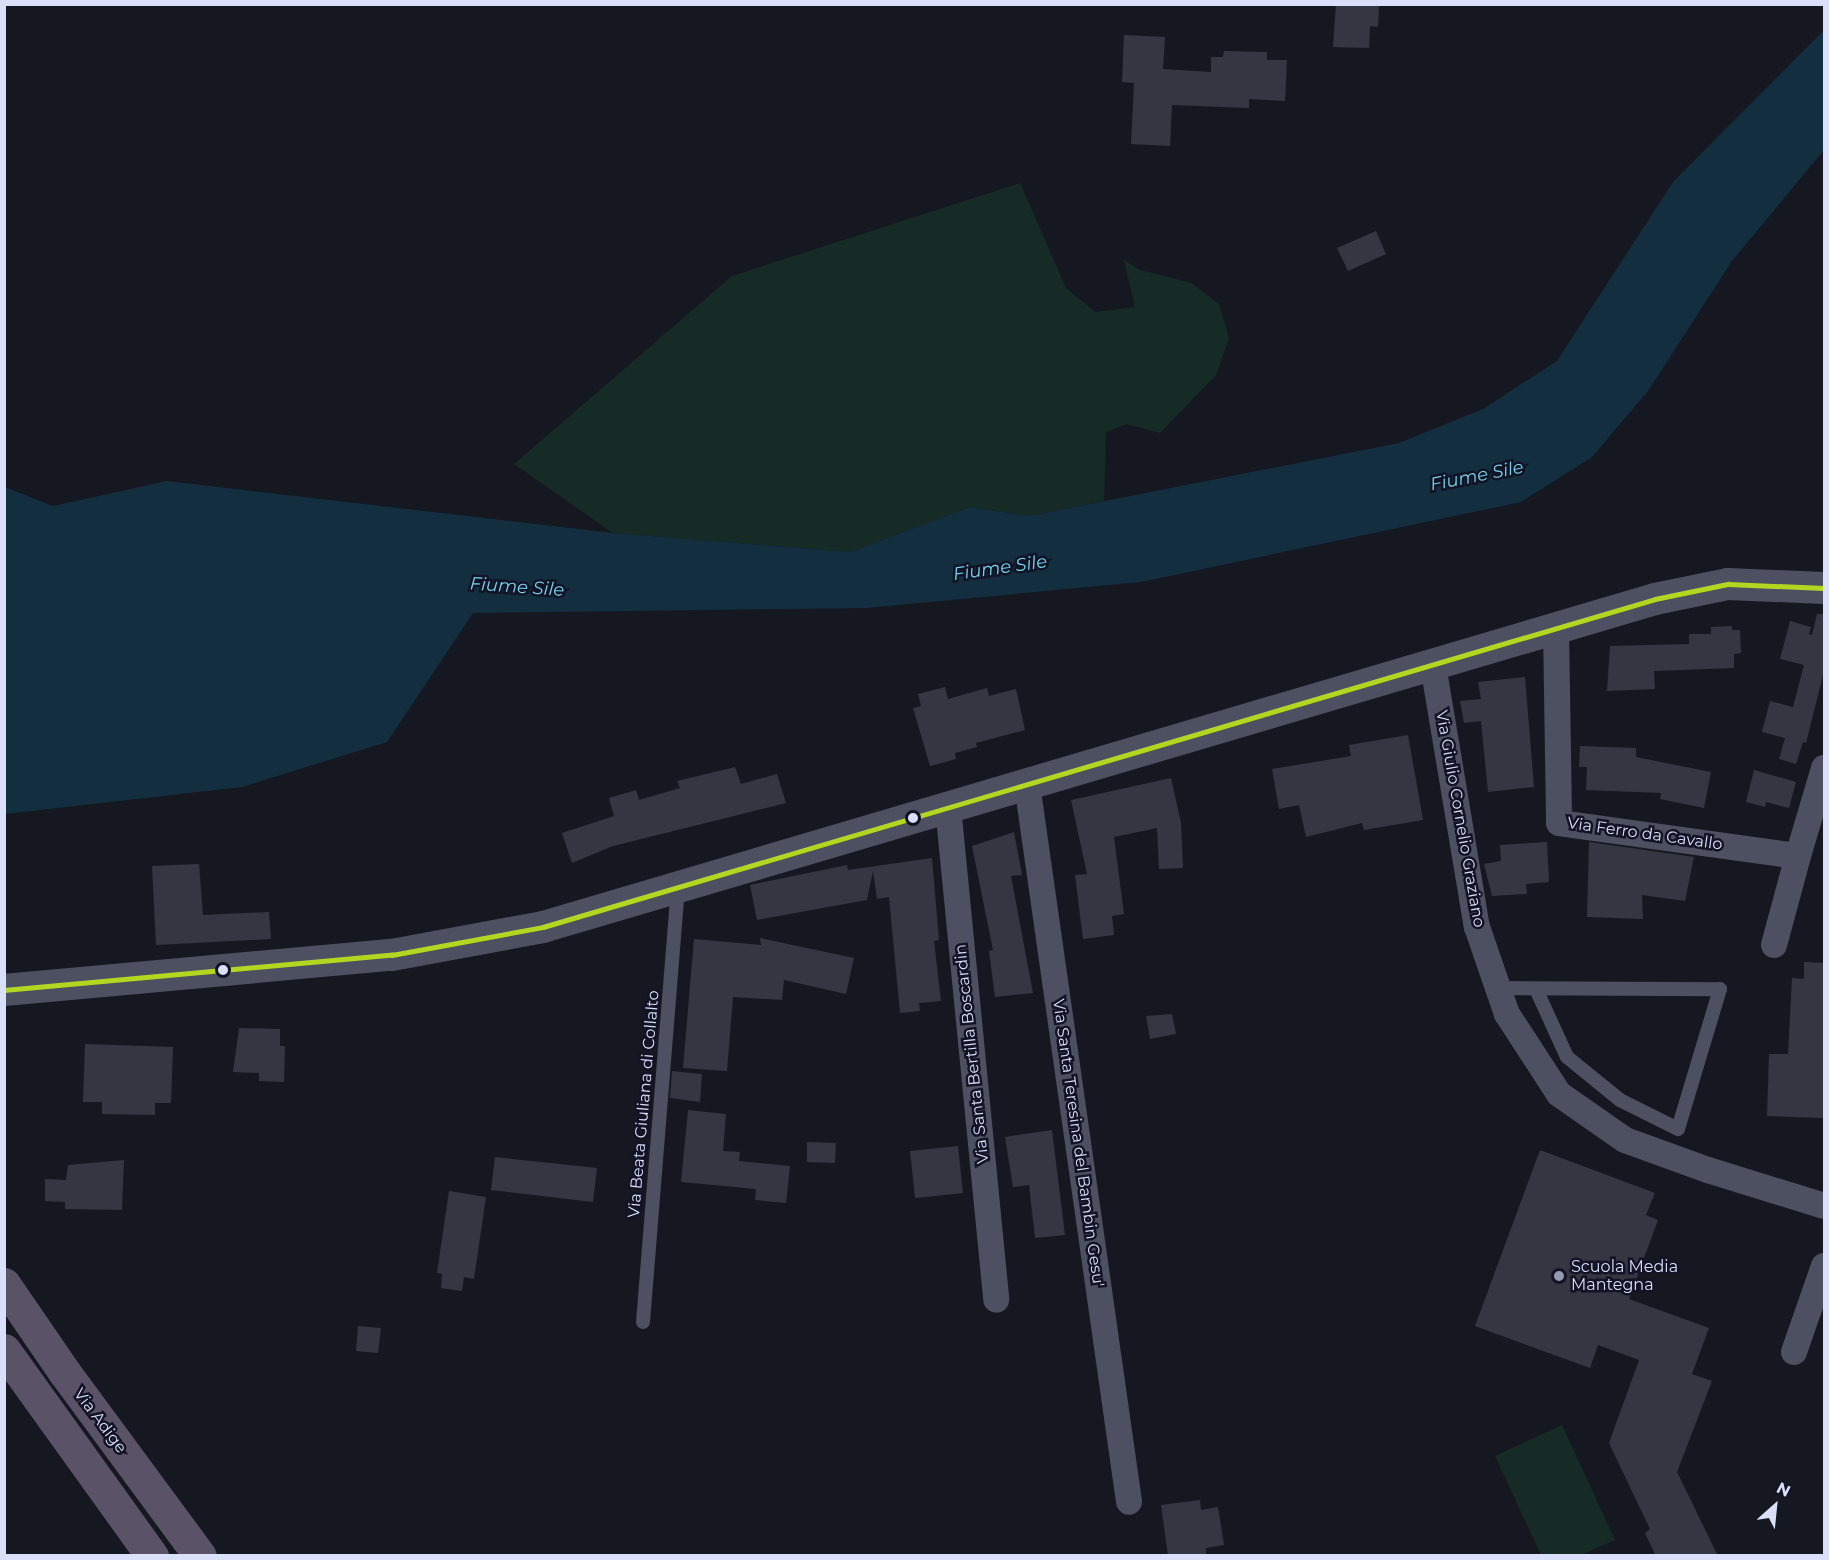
<!DOCTYPE html>
<style>
body{margin:0}
#map{position:relative;width:1829px;height:1560px;overflow:hidden;background:#161821;font-family:Montserrat,sans-serif}
div>[style]{position:absolute}
[style*='--x']{left:calc(var(--x)*1px);top:calc(var(--y)*1px);width:calc(var(--w)*1px);rotate:calc(var(--a)*1deg)}
.green>*{inset:0;background:#162b26}
.water>*{inset:0;background:#132e3f}
.building>*{inset:0;background:#343642}
.service>*{height:14px;margin:-7px;padding:0 7px;transform-origin:7px;border-radius:7px;background:#4c5060}
.minor>*{height:26px;margin:-13px;padding:0 13px;transform-origin:13px;border-radius:13px;background:#4c5060}
.tertiary>*{height:32px;margin:-16px;padding:0 16px;transform-origin:16px;border-radius:16px;background:#4c5060}
.trunk>*{height:33px;margin:-16.5px;padding:0 16.5px;transform-origin:16.5px;border-radius:16.5px;background:#5a5368}
.bus-1>*{height:4.5px;margin:-2.25px;padding:0 2.25px;transform-origin:2.25px;border-radius:2.25px;background:#b3d621}
.dots>*{width:16px;height:16px;translate:-50% -50%;box-sizing:border-box;border:3px solid #121425;border-radius:50%}
span{translate:-50% -50%;white-space:nowrap;text-align:center;line-height:1.15;-webkit-text-stroke:5px #121425;paint-order:stroke}
.street-label{font-size:16px;color:#dadffa}
.poi-label{font-size:16px;color:#dadffa}
.left{translate:0 -50%;text-align:left}
.water-label{font-size:18px;color:#75d4ee;font-style:italic}
.frame{position:absolute;inset:0;border:6px solid #dadffa;pointer-events:none}
.north{position:absolute;left:1745px;top:1476px;width:60px;height:60px;-webkit-text-stroke:4px #121425;paint-order:stroke;rotate:27deg;font-size:16px;font-weight:700;line-height:24px;text-align:center;color:#dadffa}
.north::after{content:'';display:block;margin:auto;width:21px;height:27px;background:#dadffa;clip-path:polygon(50% 0,100% 100%,50% 72%,0 100%)}
</style>
<div id="map">
<div class="green">
<div style="clip-path:polygon(1020px 183px,1066px 288px,1095px 312px,1135px 307px,1124px 260px,1140px 270px,1191px 283px,1219px 304px,1229px 338px,1216px 375px,1160px 433px,1127px 424px,1106px 432px,1104px 501px,1029px 516px,970px 507px,850px 552px,613px 533px,514px 464px,732px 276px)"></div>
<div style="clip-path:polygon(1562px 1425px,1615px 1540px,1581px 1555px,1541px 1555px,1495px 1456px)"></div>
</div>
<div class="water">
<div style="clip-path:polygon(1824px 30px,1824px 150px,1732px 261px,1648px 391px,1592px 457px,1521px 502px,1141px 582px,867px 608px,473px 613px,387px 742px,242px 787px,5px 814px,5px 487px,53px 506px,167px 481px,613px 533px,850px 552px,970px 507px,1029px 516px,1399px 443px,1483px 409px,1557px 361px,1673px 182px)"></div>
</div>
<div class="building">
<div style="clip-path:polygon(1336px 4px,1379px 6px,1378px 27px,1370px 26px,1369px 48px,1333px 47px)"></div>
<div style="clip-path:polygon(1124px 35px,1165px 37px,1163px 69px,1211px 72px,1211px 57px,1223px 57px,1224px 51px,1267px 52px,1267px 60px,1287px 60px,1285px 101px,1249px 99px,1249px 108px,1172px 105px,1170px 146px,1131px 144px,1134px 83px,1122px 82px)"></div>
<div style="clip-path:polygon(1376px 231px,1386px 254px,1348px 271px,1337px 248px)"></div>
<div style="clip-path:polygon(1817px 614px,1824px 614px,1824px 671px,1806px 743px,1803px 742px,1796px 764px,1779px 759px,1785px 738px,1762px 732px,1770px 701px,1793px 707px,1804px 665px,1780px 659px,1790px 621px,1811px 627px,1809px 634px,1812px 635px)"></div>
<div style="clip-path:polygon(1732px 626px,1732px 630px,1740px 630px,1741px 653px,1734px 654px,1734px 668px,1654px 671px,1655px 689px,1607px 691px,1610px 646px,1689px 644px,1689px 634px,1711px 634px,1711px 627px)"></div>
<div style="clip-path:polygon(1525px 677px,1534px 787px,1488px 792px,1481px 721px,1464px 723px,1460px 701px,1481px 699px,1478px 682px)"></div>
<div style="clip-path:polygon(945px 687px,948px 699px,987px 688px,989px 696px,1016px 689px,1025px 730px,976px 743px,977px 747px,955px 753px,956px 759px,930px 766px,913px 708px,921px 706px,918px 694px)"></div>
<div style="clip-path:polygon(1408px 735px,1423px 820px,1364px 830px,1362px 823px,1306px 837px,1299px 805px,1279px 809px,1272px 769px,1351px 756px,1349px 745px)"></div>
<div style="clip-path:polygon(1580px 746px,1636px 748px,1636px 757px,1711px 772px,1704px 808px,1660px 799px,1661px 793px,1586px 790px,1587px 767px,1579px 767px)"></div>
<div style="clip-path:polygon(735px 767px,741px 784px,777px 774px,786px 803px,613px 846px,572px 863px,562px 833px,614px 816px,609px 798px,636px 790px,639px 800px,680px 788px,677px 781px)"></div>
<div style="clip-path:polygon(1754px 770px,1796px 782px,1789px 808px,1766px 802px,1765px 807px,1746px 802px)"></div>
<div style="clip-path:polygon(1171px 778px,1181px 823px,1183px 868px,1159px 869px,1157px 828px,1114px 837px,1124px 914px,1112px 916px,1114px 935px,1083px 939px,1075px 875px,1087px 874px,1071px 800px)"></div>
<div style="clip-path:polygon(1014px 832px,1022px 875px,1011px 876px,1033px 993px,995px 997px,989px 951px,993px 950px,972px 846px)"></div>
<div style="clip-path:polygon(1547px 842px,1549px 882px,1526px 884px,1527px 894px,1492px 896px,1484px 864px,1501px 861px,1500px 845px)"></div>
<div style="clip-path:polygon(1589px 842px,1694px 857px,1685px 901px,1642px 895px,1643px 919px,1587px 917px)"></div>
<div style="clip-path:polygon(932px 858px,939px 940px,934px 941px,941px 1001px,919px 1003px,920px 1011px,900px 1013px,889px 897px,877px 899px,873px 871px,867px 900px,757px 920px,750px 885px,847px 865px,848px 870px)"></div>
<div style="clip-path:polygon(199px 864px,203px 915px,269px 912px,271px 939px,156px 945px,152px 866px)"></div>
<div style="clip-path:polygon(760px 938px,854px 958px,846px 994px,784px 980px,782px 1000px,733px 997px,727px 1071px,683px 1068px,694px 939px,761px 945px)"></div>
<div style="clip-path:polygon(1804px 962px,1824px 963px,1824px 1118px,1767px 1116px,1769px 1054px,1788px 1054px,1792px 978px,1804px 979px)"></div>
<div style="clip-path:polygon(1172px 1014px,1176px 1034px,1150px 1039px,1146px 1016px)"></div>
<div style="clip-path:polygon(239px 1028px,280px 1029px,280px 1046px,285px 1046px,284px 1082px,259px 1081px,259px 1073px,233px 1072px)"></div>
<div style="clip-path:polygon(85px 1044px,173px 1047px,171px 1103px,155px 1103px,155px 1115px,102px 1114px,102px 1102px,83px 1102px)"></div>
<div style="clip-path:polygon(672px 1071px,702px 1074px,700px 1102px,670px 1098px)"></div>
<div style="clip-path:polygon(688px 1110px,726px 1114px,723px 1151px,740px 1152px,739px 1161px,790px 1166px,786px 1203px,755px 1200px,756px 1189px,681px 1182px)"></div>
<div style="clip-path:polygon(1052px 1130px,1065px 1235px,1035px 1238px,1029px 1185px,1013px 1187px,1005px 1137px)"></div>
<div style="clip-path:polygon(807px 1142px,836px 1143px,835px 1163px,807px 1162px)"></div>
<div style="clip-path:polygon(958px 1146px,963px 1193px,915px 1198px,910px 1151px)"></div>
<div style="clip-path:polygon(1540px 1150px,1655px 1193px,1646px 1215px,1658px 1220px,1629px 1299px,1709px 1328px,1692px 1374px,1712px 1381px,1677px 1472px,1718px 1556px,1656px 1556px,1645px 1533px,1650px 1529px,1609px 1443px,1639px 1360px,1598px 1345px,1590px 1368px,1475px 1326px)"></div>
<div style="clip-path:polygon(495px 1157px,597px 1168px,593px 1202px,491px 1190px)"></div>
<div style="clip-path:polygon(124px 1160px,122px 1210px,65px 1209px,65px 1202px,45px 1201px,45px 1179px,66px 1180px,68px 1165px)"></div>
<div style="clip-path:polygon(449px 1191px,486px 1197px,474px 1279px,464px 1277px,462px 1291px,441px 1288px,442px 1274px,437px 1273px)"></div>
<div style="clip-path:polygon(358px 1326px,381px 1328px,378px 1353px,356px 1351px)"></div>
<div style="clip-path:polygon(1200px 1500px,1201px 1510px,1218px 1507px,1224px 1545px,1206px 1548px,1206px 1556px,1168px 1556px,1161px 1505px)"></div>
</div>
<div class="service">
<div style="--x:1498;--y:988;--w:222;--a:0.3"></div>
<div style="--x:1720;--y:989;--w:146;--a:106.7"></div>
<div style="--x:1678;--y:1129;--w:65;--a:-153.4"></div>
<div style="--x:1620;--y:1100;--w:68;--a:-140.9"></div>
<div style="--x:1567;--y:1057;--w:75;--a:-114.5"></div>
<div style="--x:643;--y:1322;--w:435;--a:-85.4"></div>
</div>
<div class="minor">
<div style="--x:1556;--y:627;--w:196;--a:89.1"></div>
<div style="--x:1559;--y:823;--w:241;--a:7.9"></div>
<div style="--x:1798;--y:856;--w:92;--a:-73.5"></div>
<div style="--x:1433;--y:665;--w:266;--a:80.5"></div>
<div style="--x:1477;--y:927;--w:92;--a:71"></div>
<div style="--x:1507;--y:1014;--w:95;--a:57"></div>
<div style="--x:1559;--y:1094;--w:80;--a:34.9"></div>
<div style="--x:1625;--y:1140;--w:88;--a:19.9"></div>
<div style="--x:1708;--y:1170;--w:121;--a:17.2"></div>
<div style="--x:1027;--y:784;--w:725;--a:81.91"></div>
<div style="--x:948;--y:807;--w:495;--a:84.4"></div>
<div style="--x:1774;--y:945;--w:92;--a:-74.9"></div>
<div style="--x:1794;--y:1352;--w:91;--a:-70.8"></div>
</div>
<div class="tertiary">
<div style="--x:4;--y:990;--w:390;--a:-5.2"></div>
<div style="--x:392;--y:955;--w:154;--a:-10.5"></div>
<div style="--x:543;--y:927;--w:1159;--a:-16.43"></div>
<div style="--x:1655;--y:599;--w:75;--a:-11.6"></div>
<div style="--x:1728;--y:584;--w:96;--a:2.4"></div>
</div>
<div class="trunk">
<div style="--x:4;--y:1284;--w:108;--a:55.6"></div>
<div style="--x:65;--y:1373;--w:227;--a:53.6"></div>
<div style="--x:4;--y:1350;--w:254;--a:54.3"></div>
</div>
<div class="bus-1">
<div style="--x:4;--y:990;--w:390;--a:-5.2"></div>
<div style="--x:392;--y:955;--w:154;--a:-10.5"></div>
<div style="--x:543;--y:927;--w:1159;--a:-16.43"></div>
<div style="--x:1655;--y:599;--w:75;--a:-11.6"></div>
<div style="--x:1728;--y:584;--w:96;--a:2.4"></div>
</div>
<div class="dots">
<div style="left:913px;top:818px;background:#dadffa"></div>
<div style="left:223px;top:970px;background:#dadffa"></div>
<div style="left:1559px;top:1276px;background:#9599ae"></div>
</div>
<div class="street-label">
<span style="left:1460px;top:819px;rotate:80deg">Via Giulio Cornelio Graziano</span>
<span style="left:1645px;top:834px;rotate:8deg">Via Ferro da Cavallo</span>
<span style="left:972px;top:1054px;rotate:-96deg">Via Santa Bertilla Boscardin</span>
<span style="left:644px;top:1104px;rotate:-85deg">Via Beata Giuliana di Collalto</span>
<span style="left:1078px;top:1143px;rotate:82deg">Via Santa Teresina del Bambin Gesu'</span>
<span style="left:100px;top:1421px;rotate:53deg">Via Adige</span>
</div>
<div class="poi-label">
<span class="left" style="left:1571px;top:1276px">Scuola Media<br>Mantegna</span>
</div>
<div class="water-label">
<span style="left:1477px;top:476px;rotate:-11deg">Fiume Sile</span>
<span style="left:1000px;top:568px;rotate:-8deg">Fiume Sile</span>
<span style="left:517px;top:587px;rotate:4deg">Fiume Sile</span>
</div>
<div class="frame"></div>
<div class="north">N</div>
</div>
